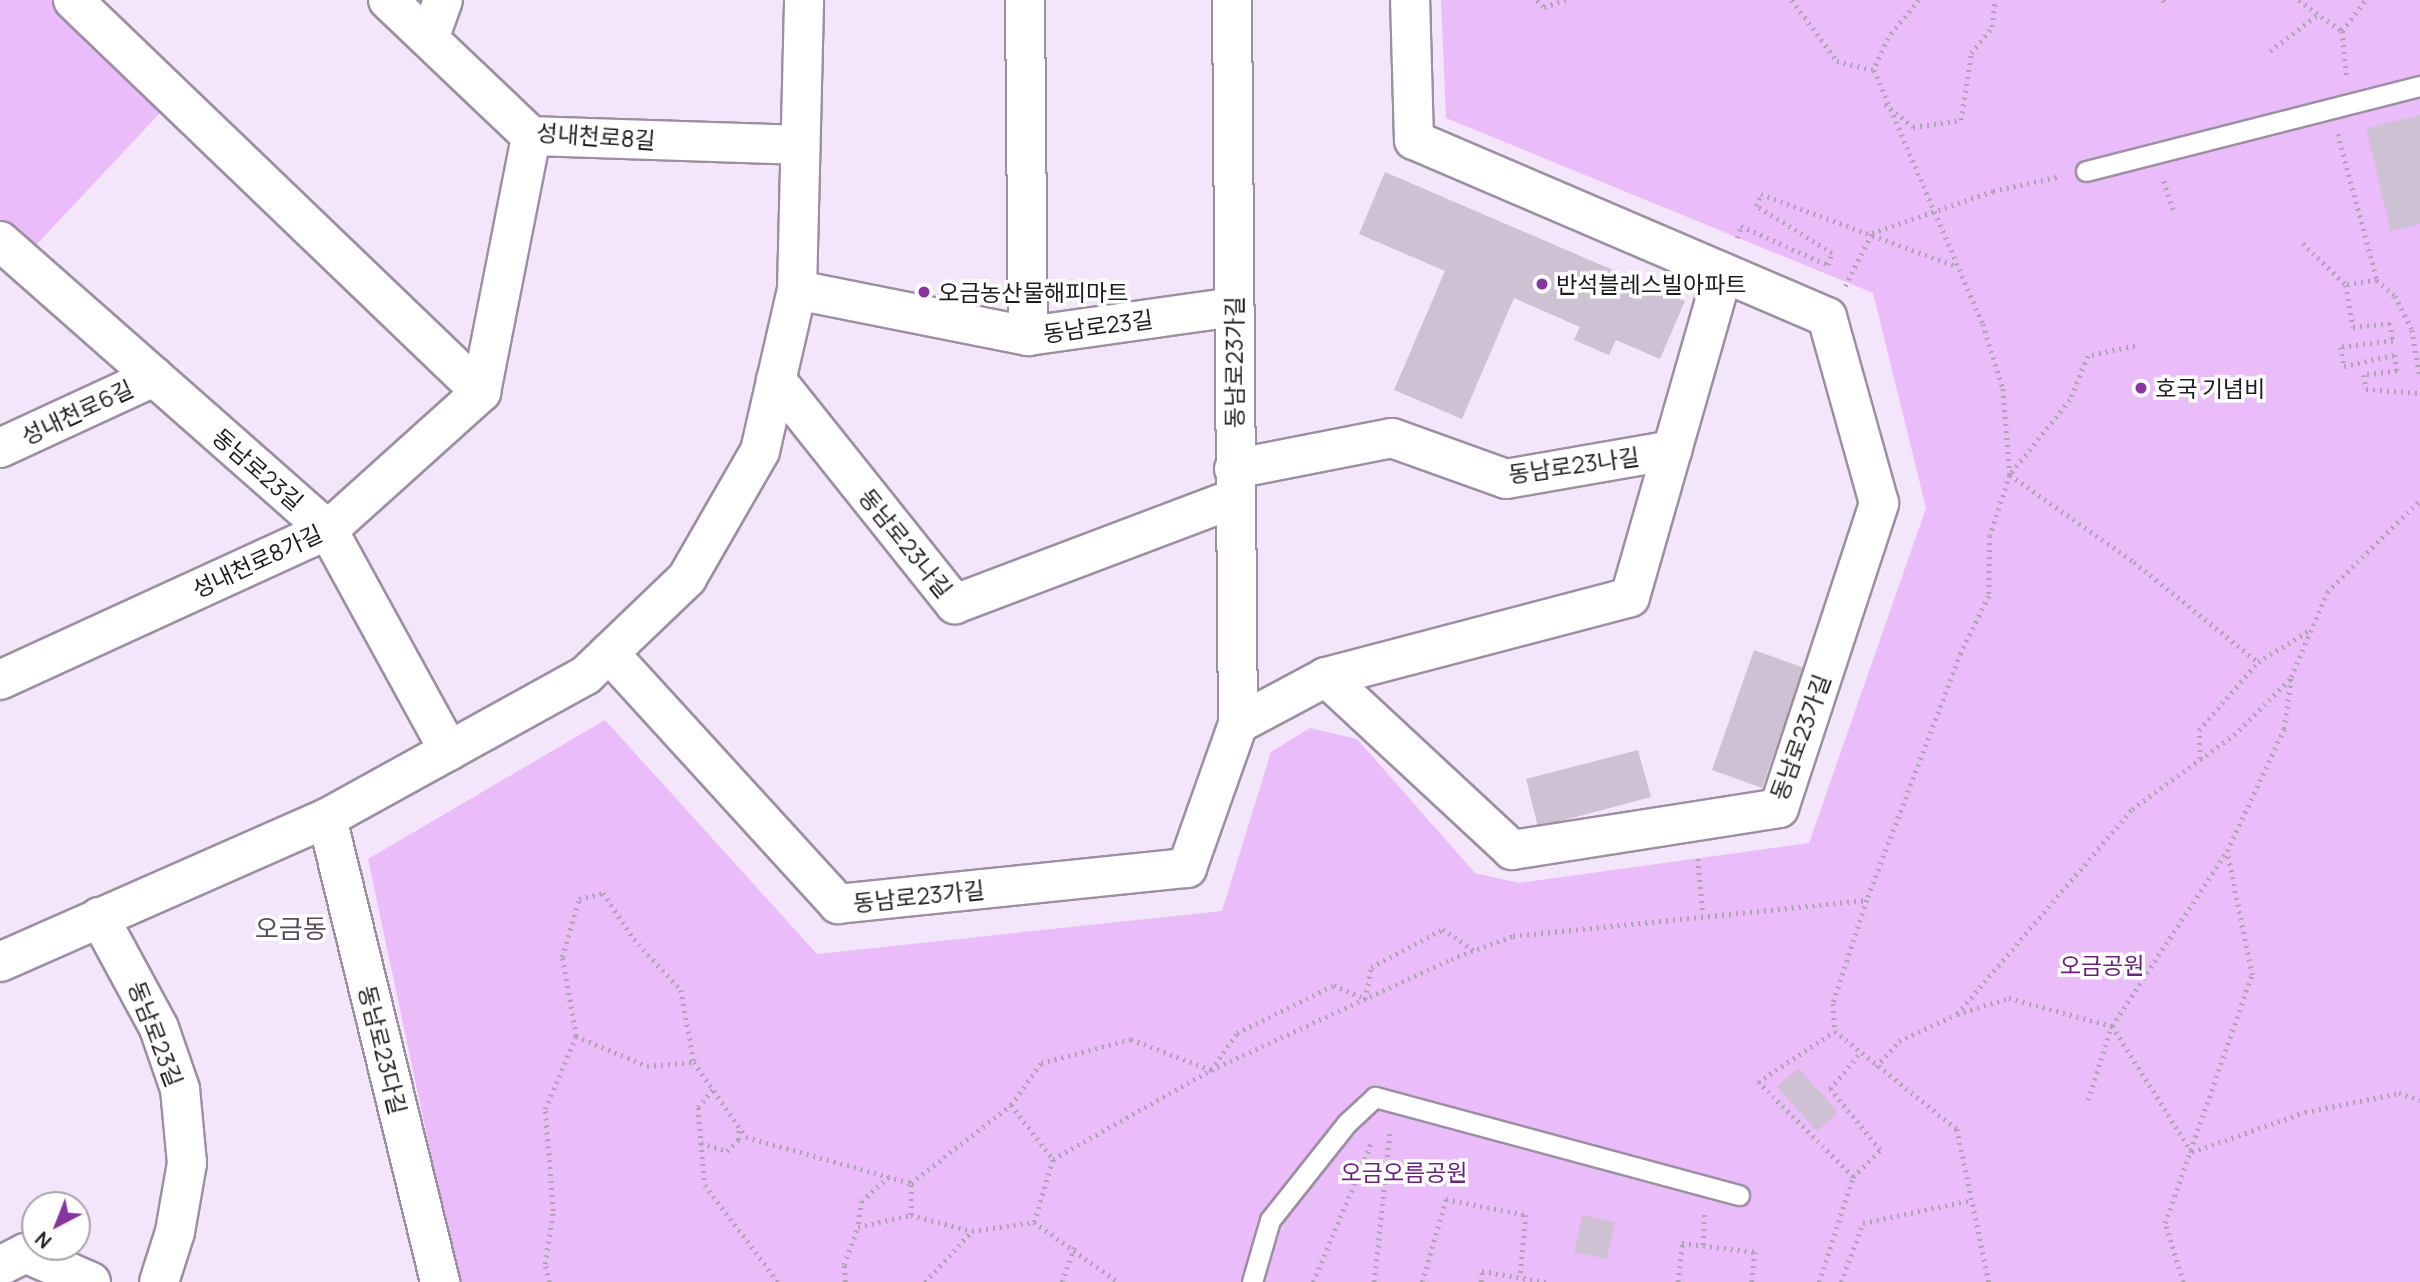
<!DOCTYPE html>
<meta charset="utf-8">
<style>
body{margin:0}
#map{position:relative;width:2420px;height:1282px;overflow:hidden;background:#f4e6fa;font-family:Manrope,"Noto Sans KR",sans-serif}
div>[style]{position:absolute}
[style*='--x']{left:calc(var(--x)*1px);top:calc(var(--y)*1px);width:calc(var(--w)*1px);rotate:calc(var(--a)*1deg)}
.green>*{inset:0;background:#eabcfa}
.building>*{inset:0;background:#cfc1d4}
.path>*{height:4.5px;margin-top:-2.25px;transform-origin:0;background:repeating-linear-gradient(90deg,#afa4b4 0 2px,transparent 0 7px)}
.roads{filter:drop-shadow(2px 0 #9c8fa1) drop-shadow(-2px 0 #9c8fa1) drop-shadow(0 2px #9c8fa1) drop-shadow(0 -2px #9c8fa1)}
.service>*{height:19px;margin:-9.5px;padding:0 9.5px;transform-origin:9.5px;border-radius:9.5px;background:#fff}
.minor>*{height:38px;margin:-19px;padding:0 19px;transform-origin:19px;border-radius:19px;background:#fff}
.dots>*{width:19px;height:19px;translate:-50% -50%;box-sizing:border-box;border:4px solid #fff;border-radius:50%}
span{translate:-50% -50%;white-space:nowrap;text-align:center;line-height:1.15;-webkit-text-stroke:7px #fff;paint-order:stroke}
.street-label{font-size:23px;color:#201b22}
.poi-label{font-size:23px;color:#201b22}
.left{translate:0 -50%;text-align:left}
.park-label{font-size:23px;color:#6a217f}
.quarter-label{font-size:26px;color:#584c5c}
.north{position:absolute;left:21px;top:1191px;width:70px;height:70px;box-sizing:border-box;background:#fff;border:2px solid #a6a4a7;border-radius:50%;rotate:222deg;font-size:19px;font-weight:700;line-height:28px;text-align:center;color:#201b22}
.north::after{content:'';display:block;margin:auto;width:24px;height:32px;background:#8733a1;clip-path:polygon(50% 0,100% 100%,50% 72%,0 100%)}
</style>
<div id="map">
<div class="green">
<div style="clip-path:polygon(0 0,73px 0,175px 97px,22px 260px,0 241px)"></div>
<div style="clip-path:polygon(1441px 0,2420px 0,2420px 1282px,458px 1282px,368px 859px,605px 720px,817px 954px,1222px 911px,1271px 752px,1310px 728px,1357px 739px,1475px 873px,1519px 883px,1809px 843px,1926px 508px,1873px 293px,1446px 118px)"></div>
</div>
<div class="building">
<div style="clip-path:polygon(2420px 115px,2420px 224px,2391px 231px,2366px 128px)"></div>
<div style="clip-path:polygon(1385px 172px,1685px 301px,1660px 359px,1616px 340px,1609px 355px,1574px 340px,1580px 327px,1514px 298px,1462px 419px,1394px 390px,1445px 271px,1359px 234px)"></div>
<div style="clip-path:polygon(1754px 650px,1804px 668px,1762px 788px,1712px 770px)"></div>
<div style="clip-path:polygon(1638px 750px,1651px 797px,1538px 827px,1526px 779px)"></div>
<div style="clip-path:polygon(1798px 1068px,1838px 1112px,1817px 1131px,1777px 1087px)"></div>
<div style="clip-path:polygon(1582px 1215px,1615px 1222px,1607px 1259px,1574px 1252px)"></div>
</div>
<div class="path">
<div style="--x:1537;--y:0;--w:10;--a:45"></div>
<div style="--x:1544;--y:7;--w:23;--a:-18"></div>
<div style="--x:1792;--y:0;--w:76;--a:53.6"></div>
<div style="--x:1837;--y:61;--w:38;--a:14"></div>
<div style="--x:1919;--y:0;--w:49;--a:129.2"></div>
<div style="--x:1888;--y:38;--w:35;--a:114"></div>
<div style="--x:1874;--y:70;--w:276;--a:66.8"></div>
<div style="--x:1983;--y:324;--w:68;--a:72.9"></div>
<div style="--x:2003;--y:389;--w:86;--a:85.3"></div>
<div style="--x:2010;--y:475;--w:64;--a:108.2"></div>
<div style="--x:1990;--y:536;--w:60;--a:91"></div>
<div style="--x:1989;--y:596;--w:64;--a:116.2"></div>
<div style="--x:1961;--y:653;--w:264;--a:110.8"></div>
<div style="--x:1867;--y:900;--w:109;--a:108.1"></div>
<div style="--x:1833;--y:1004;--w:27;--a:86"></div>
<div style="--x:1835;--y:1031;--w:156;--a:38.8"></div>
<div style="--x:1957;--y:1129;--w:156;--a:78.2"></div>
<div style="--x:2163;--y:0;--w:4;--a:56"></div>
<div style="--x:2299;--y:0;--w:53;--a:35.8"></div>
<div style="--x:2270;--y:51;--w:58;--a:-37.3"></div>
<div style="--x:2346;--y:75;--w:44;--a:-95.2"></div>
<div style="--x:2342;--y:31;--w:39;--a:-53"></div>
<div style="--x:1885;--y:104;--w:36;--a:39"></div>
<div style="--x:1913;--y:127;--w:49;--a:-8.3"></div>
<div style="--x:1961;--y:120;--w:68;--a:-81.5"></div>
<div style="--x:1971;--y:53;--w:33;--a:-51"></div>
<div style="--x:1992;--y:27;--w:27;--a:-84"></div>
<div style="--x:2338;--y:134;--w:151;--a:75"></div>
<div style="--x:2377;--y:280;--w:24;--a:42"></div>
<div style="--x:2395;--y:296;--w:38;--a:63"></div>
<div style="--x:2412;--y:330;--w:49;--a:80.5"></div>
<div style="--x:2164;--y:181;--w:32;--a:72"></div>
<div style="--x:1737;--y:238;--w:13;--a:-72"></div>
<div style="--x:1741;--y:226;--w:95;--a:24.1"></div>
<div style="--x:1828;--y:265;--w:13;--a:-72"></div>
<div style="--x:1832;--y:253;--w:89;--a:-148.3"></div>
<div style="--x:1756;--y:206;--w:13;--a:-67"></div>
<div style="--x:1761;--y:194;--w:210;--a:20.3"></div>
<div style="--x:2303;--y:243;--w:60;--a:44.3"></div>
<div style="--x:2377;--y:280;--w:31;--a:171"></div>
<div style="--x:2346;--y:285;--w:43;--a:80.5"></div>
<div style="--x:2353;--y:327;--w:37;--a:-6"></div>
<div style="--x:2390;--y:323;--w:18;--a:81"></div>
<div style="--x:2393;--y:341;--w:52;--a:173.4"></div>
<div style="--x:2341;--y:347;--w:19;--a:81"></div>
<div style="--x:2344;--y:366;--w:52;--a:-12.2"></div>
<div style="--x:2395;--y:355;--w:16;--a:83"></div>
<div style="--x:2397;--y:371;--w:33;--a:173"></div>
<div style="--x:2364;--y:375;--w:14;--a:82"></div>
<div style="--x:2366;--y:389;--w:54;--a:4.2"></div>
<div style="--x:1845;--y:286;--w:59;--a:-63"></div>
<div style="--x:1872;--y:233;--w:128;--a:-19.1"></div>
<div style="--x:1993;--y:191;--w:70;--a:-12.4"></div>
<div style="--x:2135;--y:346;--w:48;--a:168"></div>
<div style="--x:2088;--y:356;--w:48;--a:112.2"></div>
<div style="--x:2070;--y:400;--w:96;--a:128.7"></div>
<div style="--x:2010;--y:475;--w:151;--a:35.1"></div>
<div style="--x:2134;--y:562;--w:159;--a:38.9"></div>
<div style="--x:2200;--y:759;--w:29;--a:-92"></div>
<div style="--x:2199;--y:730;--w:90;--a:-49.1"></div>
<div style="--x:2258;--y:662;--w:61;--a:-31.6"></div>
<div style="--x:1698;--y:859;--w:55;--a:84.8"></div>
<div style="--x:1957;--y:1014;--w:54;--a:-17.1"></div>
<div style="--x:2009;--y:998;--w:107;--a:15.2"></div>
<div style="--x:2112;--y:1026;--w:209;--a:-56.7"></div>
<div style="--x:2227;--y:851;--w:135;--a:-65"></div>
<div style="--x:2284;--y:729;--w:52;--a:-82.3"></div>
<div style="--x:2291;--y:677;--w:92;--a:-67"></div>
<div style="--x:2327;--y:592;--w:131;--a:-44.7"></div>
<div style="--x:2112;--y:1026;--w:149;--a:57.6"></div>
<div style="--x:2192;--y:1152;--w:120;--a:-19.5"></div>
<div style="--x:2305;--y:1112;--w:96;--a:-11.4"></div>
<div style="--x:2399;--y:1093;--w:22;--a:18"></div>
<div style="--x:576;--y:1036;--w:77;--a:22.9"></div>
<div style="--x:647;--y:1066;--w:47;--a:-4.9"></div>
<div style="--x:1876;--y:1067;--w:35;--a:-49"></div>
<div style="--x:1899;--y:1041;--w:64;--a:-25"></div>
<div style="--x:1957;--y:1014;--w:270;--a:-49.5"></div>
<div style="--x:2132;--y:809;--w:126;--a:-36"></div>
<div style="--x:2234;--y:735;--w:81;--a:-45"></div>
<div style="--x:713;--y:1090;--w:23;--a:130"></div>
<div style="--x:698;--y:1108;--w:77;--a:84.8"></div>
<div style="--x:705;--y:1185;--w:121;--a:53"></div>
<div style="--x:2088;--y:1100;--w:77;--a:-72.5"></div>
<div style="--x:1011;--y:1105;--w:52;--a:-54.5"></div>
<div style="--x:1041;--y:1063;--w:93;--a:-14.9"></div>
<div style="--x:1131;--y:1039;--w:86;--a:21.2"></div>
<div style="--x:1211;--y:1070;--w:45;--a:-54.9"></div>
<div style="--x:1237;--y:1033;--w:108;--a:-26.3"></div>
<div style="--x:1334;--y:985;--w:34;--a:24"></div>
<div style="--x:1365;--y:999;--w:33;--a:-79"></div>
<div style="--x:1371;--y:967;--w:81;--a:-27.8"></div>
<div style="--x:1443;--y:929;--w:40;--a:34.9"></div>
<div style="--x:701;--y:1143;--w:27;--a:17"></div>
<div style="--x:727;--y:1151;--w:16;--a:-45"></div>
<div style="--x:738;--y:1140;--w:12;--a:-85"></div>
<div style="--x:889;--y:1177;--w:36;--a:138"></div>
<div style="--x:862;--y:1201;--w:26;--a:99"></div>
<div style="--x:858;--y:1227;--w:54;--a:-12.8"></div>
<div style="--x:911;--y:1215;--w:62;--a:14.9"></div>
<div style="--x:1853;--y:1177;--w:38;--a:-45"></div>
<div style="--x:1880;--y:1150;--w:79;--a:-129.3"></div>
<div style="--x:1830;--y:1089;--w:47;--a:-50.2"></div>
<div style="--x:911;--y:1215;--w:32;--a:-90"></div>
<div style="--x:1034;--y:1222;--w:103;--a:35.5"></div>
<div style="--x:1703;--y:1245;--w:32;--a:-88"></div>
<div style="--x:549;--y:1282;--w:18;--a:-103"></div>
<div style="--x:545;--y:1264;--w:54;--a:-81.4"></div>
<div style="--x:553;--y:1211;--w:102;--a:-94.5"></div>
<div style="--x:545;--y:1109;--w:79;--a:-67"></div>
<div style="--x:576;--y:1036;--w:80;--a:-100"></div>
<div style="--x:562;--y:957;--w:60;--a:-73.7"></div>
<div style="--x:579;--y:899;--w:25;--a:-14"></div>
<div style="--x:603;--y:893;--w:55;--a:56"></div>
<div style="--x:634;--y:939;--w:69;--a:47.3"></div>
<div style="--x:681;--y:990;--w:73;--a:79.8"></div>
<div style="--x:694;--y:1062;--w:91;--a:55.3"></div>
<div style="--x:746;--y:1137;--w:171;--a:15.6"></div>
<div style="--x:911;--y:1183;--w:127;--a:-38"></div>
<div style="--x:1011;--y:1105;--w:68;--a:52.1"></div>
<div style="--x:845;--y:1282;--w:17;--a:-93"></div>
<div style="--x:844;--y:1265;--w:40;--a:-69.8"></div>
<div style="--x:925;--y:1282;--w:69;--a:-47.3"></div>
<div style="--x:972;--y:1231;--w:63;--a:-8.3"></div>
<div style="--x:1034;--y:1222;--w:66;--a:-73.2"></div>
<div style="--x:1053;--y:1159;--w:181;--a:-29.4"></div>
<div style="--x:1211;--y:1070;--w:264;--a:-24.8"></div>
<div style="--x:1451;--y:959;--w:66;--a:-20.4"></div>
<div style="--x:1513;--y:936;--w:356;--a:-5.8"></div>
<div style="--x:1062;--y:1282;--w:37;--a:-71"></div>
<div style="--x:1313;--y:1282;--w:153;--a:-67.3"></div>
<div style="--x:1374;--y:1282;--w:154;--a:-84"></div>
<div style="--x:1422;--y:1282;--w:86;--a:-73.9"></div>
<div style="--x:1446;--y:1199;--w:82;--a:11.3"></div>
<div style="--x:1526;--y:1215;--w:63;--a:95.4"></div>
<div style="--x:1481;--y:1282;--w:11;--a:-85"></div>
<div style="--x:1482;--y:1271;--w:66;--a:9.6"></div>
<div style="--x:1678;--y:1282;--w:39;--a:-84"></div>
<div style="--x:1682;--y:1243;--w:74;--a:7"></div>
<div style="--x:1755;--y:1252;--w:30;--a:96"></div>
<div style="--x:1819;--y:1282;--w:110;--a:-72.1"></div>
<div style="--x:1853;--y:1177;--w:134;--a:-135"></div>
<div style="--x:1758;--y:1082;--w:92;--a:-33.5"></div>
<div style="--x:1841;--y:1282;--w:63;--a:-69.6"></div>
<div style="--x:1863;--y:1223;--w:110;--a:-12"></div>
<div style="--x:2183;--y:1282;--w:62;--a:-107"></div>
<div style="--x:2165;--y:1223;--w:263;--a:-70.7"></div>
<div style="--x:2252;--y:975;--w:126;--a:-101.5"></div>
</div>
<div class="roads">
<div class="service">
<div style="--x:2086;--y:171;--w:345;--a:-14.3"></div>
<div style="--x:1252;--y:1282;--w:65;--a:-73.8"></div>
<div style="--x:1270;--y:1220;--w:124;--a:-51.6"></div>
<div style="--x:1347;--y:1123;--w:38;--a:-43"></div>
<div style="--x:1375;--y:1097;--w:377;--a:15.1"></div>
</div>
<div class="minor">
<div style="--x:73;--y:0;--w:566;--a:43.85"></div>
<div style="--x:388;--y:0;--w:197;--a:43.6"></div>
<div style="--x:531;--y:136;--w:269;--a:1.9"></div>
<div style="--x:1025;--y:0;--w:336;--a:89.5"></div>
<div style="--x:1232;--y:0;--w:724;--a:89.53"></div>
<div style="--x:429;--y:39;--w:41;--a:-70.3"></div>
<div style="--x:0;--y:241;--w:437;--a:41.4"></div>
<div style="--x:328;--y:530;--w:252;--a:61.3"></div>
<div style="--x:797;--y:290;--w:236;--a:11.3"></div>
<div style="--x:1028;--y:336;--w:208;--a:-8"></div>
<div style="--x:776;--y:380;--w:287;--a:51.4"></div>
<div style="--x:955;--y:604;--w:297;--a:-20.7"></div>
<div style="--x:0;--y:448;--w:170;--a:-24.8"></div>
<div style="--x:1234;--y:469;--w:161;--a:-11.1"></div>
<div style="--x:1392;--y:438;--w:121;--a:19.8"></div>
<div style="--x:1506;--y:479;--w:169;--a:-9.9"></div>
<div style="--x:609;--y:653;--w:340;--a:47.6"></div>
<div style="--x:838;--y:904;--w:351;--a:-5.9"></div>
<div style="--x:1187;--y:868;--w:153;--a:-70.5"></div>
<div style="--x:1238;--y:724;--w:100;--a:-28.1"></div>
<div style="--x:1326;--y:677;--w:254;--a:42.9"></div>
<div style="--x:1512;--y:850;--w:270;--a:-8.9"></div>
<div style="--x:1779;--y:808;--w:321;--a:-71.8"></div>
<div style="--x:1879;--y:503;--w:193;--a:-105.6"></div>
<div style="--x:1827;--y:317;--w:449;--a:-156.8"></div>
<div style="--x:1414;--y:140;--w:140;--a:-91.6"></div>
<div style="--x:1326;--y:677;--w:314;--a:-14.7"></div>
<div style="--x:1630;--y:597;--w:337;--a:-74"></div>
<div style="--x:0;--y:680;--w:361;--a:-24.6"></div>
<div style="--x:328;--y:530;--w:206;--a:-42"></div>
<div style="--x:481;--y:392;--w:261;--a:-78.9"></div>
<div style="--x:327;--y:818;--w:478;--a:76.3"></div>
<div style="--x:99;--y:917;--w:126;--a:61.6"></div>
<div style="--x:159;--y:1028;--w:65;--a:71"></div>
<div style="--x:180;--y:1089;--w:74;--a:84.6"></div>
<div style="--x:187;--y:1163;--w:70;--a:99.9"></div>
<div style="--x:175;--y:1232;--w:52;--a:107.7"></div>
<div style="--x:0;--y:962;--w:357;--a:-23.8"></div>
<div style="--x:327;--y:818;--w:296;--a:-28.9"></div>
<div style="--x:586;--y:675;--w:140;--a:-43.8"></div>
<div style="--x:687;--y:578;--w:146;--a:-60.1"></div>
<div style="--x:760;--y:451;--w:165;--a:-77.1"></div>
<div style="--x:797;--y:290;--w:290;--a:-88.6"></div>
<div style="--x:0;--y:1266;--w:28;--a:-27"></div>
<div style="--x:25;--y:1253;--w:72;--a:23.7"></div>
</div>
</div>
<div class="dots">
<div style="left:1542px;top:284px;background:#8733a1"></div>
<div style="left:924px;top:292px;background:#8733a1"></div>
<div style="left:2141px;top:388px;background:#8733a1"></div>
</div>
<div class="street-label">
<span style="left:596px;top:136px;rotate:4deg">성내천로8길</span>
<span style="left:1098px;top:326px;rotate:-8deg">동남로23길</span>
<span style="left:1234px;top:362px;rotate:-90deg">동남로23가길</span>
<span style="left:77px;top:412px;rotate:-25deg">성내천로6길</span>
<span style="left:1574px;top:465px;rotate:-8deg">동남로23나길</span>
<span style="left:258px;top:469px;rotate:41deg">동남로23길</span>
<span style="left:906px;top:543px;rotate:51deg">동남로23나길</span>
<span style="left:257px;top:561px;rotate:-25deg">성내천로8가길</span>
<span style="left:1800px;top:737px;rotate:-70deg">동남로23가길</span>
<span style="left:919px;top:896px;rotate:-6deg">동남로23가길</span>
<span style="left:156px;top:1034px;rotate:69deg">동남로23길</span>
<span style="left:383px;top:1050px;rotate:76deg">동남로23다길</span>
</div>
<div class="poi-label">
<span class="left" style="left:1556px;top:284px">반석블레스빌아파트</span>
<span class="left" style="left:938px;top:292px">오금농산물해피마트</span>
<span class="left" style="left:2155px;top:388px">호국 기념비</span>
</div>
<div class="park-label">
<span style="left:2102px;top:965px">오금공원</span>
<span style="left:1404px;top:1172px">오금오름공원</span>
</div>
<div class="quarter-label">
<span style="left:291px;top:929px">오금동</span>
</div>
<div class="north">N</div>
</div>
